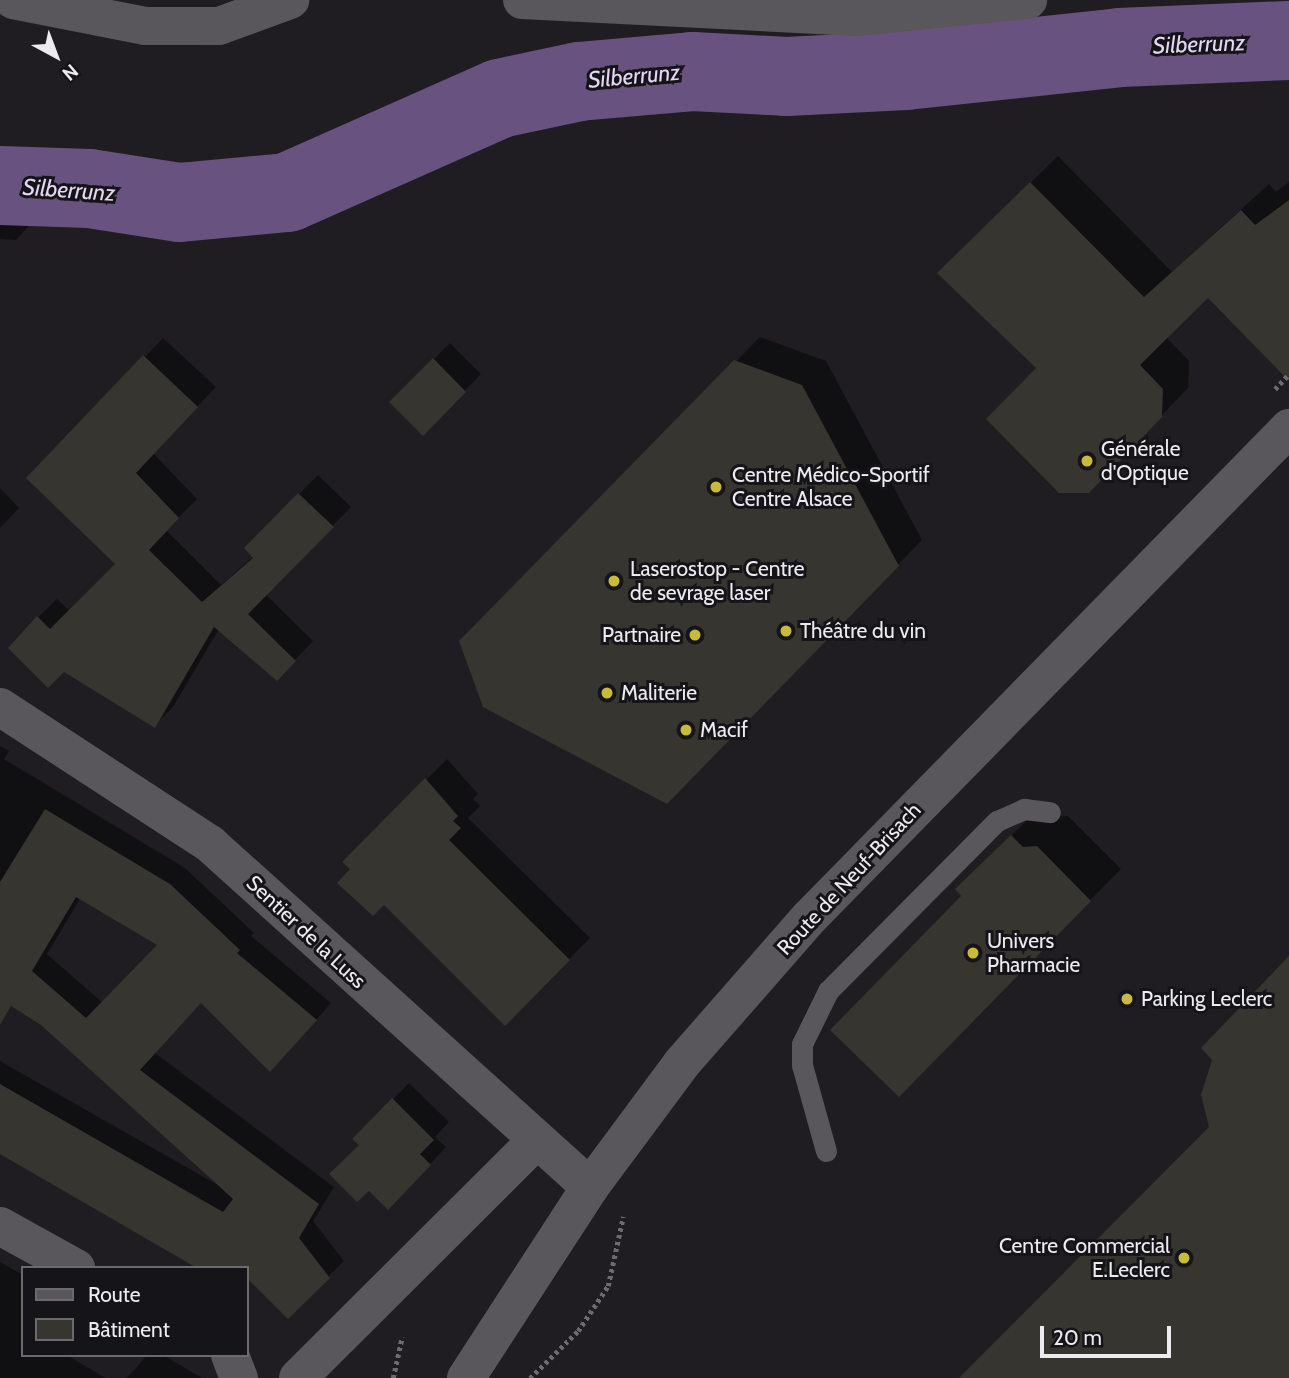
<!DOCTYPE html>
<meta charset="utf-8">
<style>
body{margin:0}
#map{position:relative;width:1289px;height:1378px;overflow:hidden;background:#1f1d21;font-family:Cabin,sans-serif}
div>[style]{position:absolute}
[style*='--x']{left:calc(var(--x)*1px);top:calc(var(--y)*1px);width:calc(var(--w)*1px);rotate:calc(var(--a)*1deg)}
.shadow>*{inset:0;background:#0007}
.river>*{height:79px;margin:-39.5px;padding:0 39.5px;transform-origin:39.5px;border-radius:39.5px;background:#685380}
.building>*{inset:0;background:#363530}
.path>*{height:4.5px;margin-top:-2.25px;transform-origin:0;background:repeating-linear-gradient(90deg,#6d6b6f 0 3.5px,transparent 0 7px)}
.service>*{height:21px;margin:-10.5px;padding:0 10.5px;transform-origin:10.5px;border-radius:10.5px;background:#59565c}
.minor>*{height:38px;margin:-19px;padding:0 19px;transform-origin:19px;border-radius:19px;background:#59565c}
.secondary>*{height:38px;margin:-19px;padding:0 19px;transform-origin:19px;border-radius:19px;background:#59565c}
.dots>*{width:19px;height:19px;translate:-50% -50%;box-sizing:border-box;border:4px solid #151418;border-radius:50%}
span{translate:-50% -50%;white-space:nowrap;text-align:center;line-height:1.15;-webkit-text-stroke:6px #151418;paint-order:stroke}
.poi-label{font-size:21px;color:#edebef}
.left{translate:0 -50%;text-align:left}
.right{translate:-100% -50%;text-align:right}
.street-label{font-size:21px;color:#edebef}
.water-label{font-size:23px;color:#e4d8f5;font-style:italic}
.legend{position:absolute;left:21px;top:1266px;width:228px;height:91px;box-sizing:border-box;background:#151418;border:2px solid #6b6a6e;margin:0;padding:9px 12px;list-style:none;font-size:21px;color:#edebef}
.legend li{display:flex;align-items:center;gap:14px;height:35px}
.legend b{width:35px;border:2px solid #6b6a6e}
.north{position:absolute;left:21px;top:21px;width:70px;height:70px;-webkit-text-stroke:5px #151418;paint-order:stroke;rotate:139deg;font-size:19px;font-weight:700;line-height:28px;text-align:center;color:#edebef}
.north::after{content:'';display:block;margin:auto;width:24px;height:32px;background:#edebef;clip-path:polygon(50% 0,100% 100%,50% 72%,0 100%)}
.scale{position:absolute;left:1040px;top:1326px;width:131px;height:32px;box-sizing:border-box;border:4px solid #edebef;border-top:0;padding-left:9px;font-size:21px;line-height:24px;white-space:nowrap;color:#edebef;-webkit-text-stroke:5px #151418;paint-order:stroke}
</style>
<div id="map">
<div class="shadow">
<div style="clip-path:polygon(1058px 156px,1172px 272px,1269px 184px,1276px 192px,1289px 182px,1289px 348px,1208px 296px,1166px 337px,1189px 361px,1188px 388px,1116px 463px,1038px 368px,939px 273px)"></div>
<div style="clip-path:polygon(0 205px,34px 220px,16px 240px,0 239px)"></div>
<div style="clip-path:polygon(760px 337px,826px 361px,922px 540px,691px 778px,461px 642px)"></div>
<div style="clip-path:polygon(163px 338px,216px 387px,153px 453px,197px 499px,166px 530px,221px 585px,254px 556px,246px 548px,318px 475px,351px 507px,265px 594px,313px 641px,277px 679px,219px 629px,173px 707px,154px 726px,64px 670px,38px 617px,57px 599px,70px 611px,117px 564px,28px 478px)"></div>
<div style="clip-path:polygon(450px 343px,481px 374px,423px 433px,391px 402px)"></div>
<div style="clip-path:polygon(0 488px,19px 508px,0 528px)"></div>
<div style="clip-path:polygon(evenodd,0 746px,9px 751px,4px 759px,185px 868px,254px 933px,251px 936px,331px 1003px,286px 1054px,202px 1001px,155px 1053px,334px 1187px,313px 1221px,344px 1261px,288px 1316px,247px 1275px,247px 1268px,0 1152px,0 1061px,216px 1184px,42px 1024px,0 996px,0 746px,81px 897px,160px 945px,103px 1003px,47px 954px,81px 897px)"></div>
<div style="clip-path:polygon(447px 759px,478px 794px,473px 799px,480px 806px,468px 818px,590px 938px,505px 1023px,344px 862px)"></div>
<div style="clip-path:polygon(1043px 805px,1054px 817px,1068px 816px,1121px 869px,899px 1094px,964px 896px,988px 858px)"></div>
<div style="clip-path:polygon(409px 1083px,449px 1122px,435px 1137px,446px 1147px,405px 1191px,354px 1139px)"></div>
<div style="clip-path:polygon(0 1262px,23px 1275px,23px 1355px,67px 1355px,105px 1378px,0 1378px)"></div>
<div style="clip-path:polygon(147px 1355px,163px 1355px,202px 1378px,127px 1378px)"></div>
</div>
<div class="river">
<div style="--x:0;--y:185;--w:89;--a:1.9"></div>
<div style="--x:89;--y:188;--w:91;--a:8.8"></div>
<div style="--x:179;--y:202;--w:108;--a:-5.3"></div>
<div style="--x:287;--y:192;--w:232;--a:-23.9"></div>
<div style="--x:499;--y:98;--w:81;--a:-12.1"></div>
<div style="--x:578;--y:81;--w:114;--a:-5"></div>
<div style="--x:692;--y:71;--w:94;--a:3"></div>
<div style="--x:786;--y:76;--w:119;--a:-2.9"></div>
<div style="--x:905;--y:70;--w:215;--a:-6.1"></div>
<div style="--x:1119;--y:47;--w:170;--a:-2.4"></div>
</div>
<div class="building">
<div style="clip-path:polygon(1030px 182px,1144px 297px,1241px 210px,1255px 225px,1289px 200px,1289px 381px,1208px 298px,1140px 365px,1163px 389px,1162px 417px,1089px 493px,1059px 493px,986px 419px,1036px 368px,937px 273px)"></div>
<div style="clip-path:polygon(143px 355px,198px 407px,136px 473px,179px 518px,149px 550px,202px 602px,253px 558px,244px 548px,298px 493px,334px 527px,248px 614px,296px 661px,277px 681px,214px 627px,155px 728px,64px 672px,48px 688px,8px 648px,37px 616px,50px 629px,115px 564px,26px 478px)"></div>
<div style="clip-path:polygon(433px 358px,466px 392px,423px 436px,389px 402px)"></div>
<div style="clip-path:polygon(734px 360px,802px 385px,899px 566px,667px 804px,483px 707px,459px 641px)"></div>
<div style="clip-path:polygon(425px 778px,458px 816px,453px 821px,461px 828px,449px 840px,570px 960px,505px 1026px,384px 905px,373px 916px,337px 883px,350px 869px,342px 862px)"></div>
<div style="clip-path:polygon(evenodd,45px 809px,170px 884px,240px 950px,237px 953px,317px 1020px,270px 1072px,201px 1003px,140px 1070px,319px 1204px,299px 1238px,330px 1278px,288px 1319px,247px 1278px,247px 1268px,197px 1268px,0 1154px,0 1084px,223px 1212px,233px 1199px,41px 1025px,11px 1006px,0 1025px,0 882px,45px 809px,76px 897px,157px 945px,86px 1018px,32px 971px,76px 897px)"></div>
<div style="clip-path:polygon(1011px 835px,1023px 847px,1037px 846px,1091px 901px,899px 1097px,830px 1030px,961px 896px,955px 889px)"></div>
<div style="clip-path:polygon(1289px 956px,1289px 1378px,959px 1378px,1209px 1127px,1201px 1095px,1212px 1060px,1201px 1048px)"></div>
<div style="clip-path:polygon(392px 1098px,434px 1140px,420px 1154px,431px 1165px,388px 1210px,369px 1191px,357px 1202px,329px 1174px,359px 1145px,352px 1139px)"></div>
</div>
<div class="path">
<div style="--x:1275;--y:389;--w:21;--a:-47"></div>
<div style="--x:393;--y:1378;--w:42;--a:-77.6"></div>
<div style="--x:530;--y:1378;--w:67;--a:-44.4"></div>
<div style="--x:578;--y:1331;--w:54;--a:-56.3"></div>
<div style="--x:608;--y:1286;--w:71;--a:-77.7"></div>
</div>
<div class="service">
<div style="--x:826;--y:1151;--w:89;--a:-105.6"></div>
<div style="--x:802;--y:1065;--w:21;--a:-90"></div>
<div style="--x:802;--y:1044;--w:59;--a:-63.9"></div>
<div style="--x:828;--y:991;--w:240;--a:-45.2"></div>
<div style="--x:997;--y:821;--w:30;--a:-24"></div>
<div style="--x:1024;--y:809;--w:26;--a:7"></div>
</div>
<div class="minor">
<div style="--x:13;--y:0;--w:135;--a:11.1"></div>
<div style="--x:145;--y:26;--w:74;--a:0"></div>
<div style="--x:219;--y:26;--w:76;--a:-20.1"></div>
<div style="--x:522;--y:0;--w:335;--a:2.9"></div>
<div style="--x:857;--y:17;--w:172;--a:-5.7"></div>
<div style="--x:0;--y:707;--w:251;--a:33.1"></div>
<div style="--x:210;--y:844;--w:512;--a:42.07"></div>
<div style="--x:0;--y:1226;--w:87;--a:28.9"></div>
<div style="--x:230;--y:1355;--w:25;--a:69"></div>
<div style="--x:298;--y:1378;--w:337;--a:-44.9"></div>
</div>
<div class="secondary">
<div style="--x:466;--y:1378;--w:228;--a:-57"></div>
<div style="--x:590;--y:1187;--w:154;--a:-53.4"></div>
<div style="--x:682;--y:1063;--w:194;--a:-48.8"></div>
<div style="--x:810;--y:917;--w:685;--a:-45.59"></div>
</div>
<div class="dots">
<div style="left:1087px;top:461px;background:#caba3a"></div>
<div style="left:716px;top:487px;background:#caba3a"></div>
<div style="left:614px;top:581px;background:#caba3a"></div>
<div style="left:786px;top:631px;background:#caba3a"></div>
<div style="left:695px;top:635px;background:#caba3a"></div>
<div style="left:607px;top:693px;background:#caba3a"></div>
<div style="left:686px;top:730px;background:#caba3a"></div>
<div style="left:973px;top:953px;background:#caba3a"></div>
<div style="left:1127px;top:999px;background:#caba3a"></div>
<div style="left:1184px;top:1258px;background:#caba3a"></div>
</div>
<div class="poi-label">
<span class="left" style="left:1101px;top:461px">Générale<br>d'Optique</span>
<span class="left" style="left:732px;top:487px">Centre Médico-Sportif<br>Centre Alsace</span>
<span class="left" style="left:630px;top:581px">Laserostop - Centre<br>de sevrage laser</span>
<span class="left" style="left:800px;top:631px">Théâtre du vin</span>
<span class="right" style="left:681px;top:635px">Partnaire</span>
<span class="left" style="left:621px;top:693px">Maliterie</span>
<span class="left" style="left:700px;top:730px">Macif</span>
<span class="left" style="left:987px;top:953px">Univers<br>Pharmacie</span>
<span class="left" style="left:1141px;top:999px">Parking Leclerc</span>
<span class="right" style="left:1170px;top:1258px">Centre Commercial<br>E.Leclerc</span>
</div>
<div class="street-label">
<span style="left:849px;top:879px;rotate:-47deg">Route de Neuf-Brisach</span>
<span style="left:306px;top:932px;rotate:43deg">Sentier de la Luss</span>
</div>
<div class="water-label">
<span style="left:1199px;top:44px;rotate:-2deg">Silberrunz</span>
<span style="left:634px;top:76px;rotate:-5deg">Silberrunz</span>
<span style="left:69px;top:190px;rotate:4deg">Silberrunz</span>
</div>
<ul class="legend">
<li><b style="height:9px;background:#59565c"></b>Route</li>
<li><b style="height:19px;background:#363530"></b>Bâtiment</li>
</ul>
<div class="north">N</div>
<div class="scale">20 m</div>
</div>
